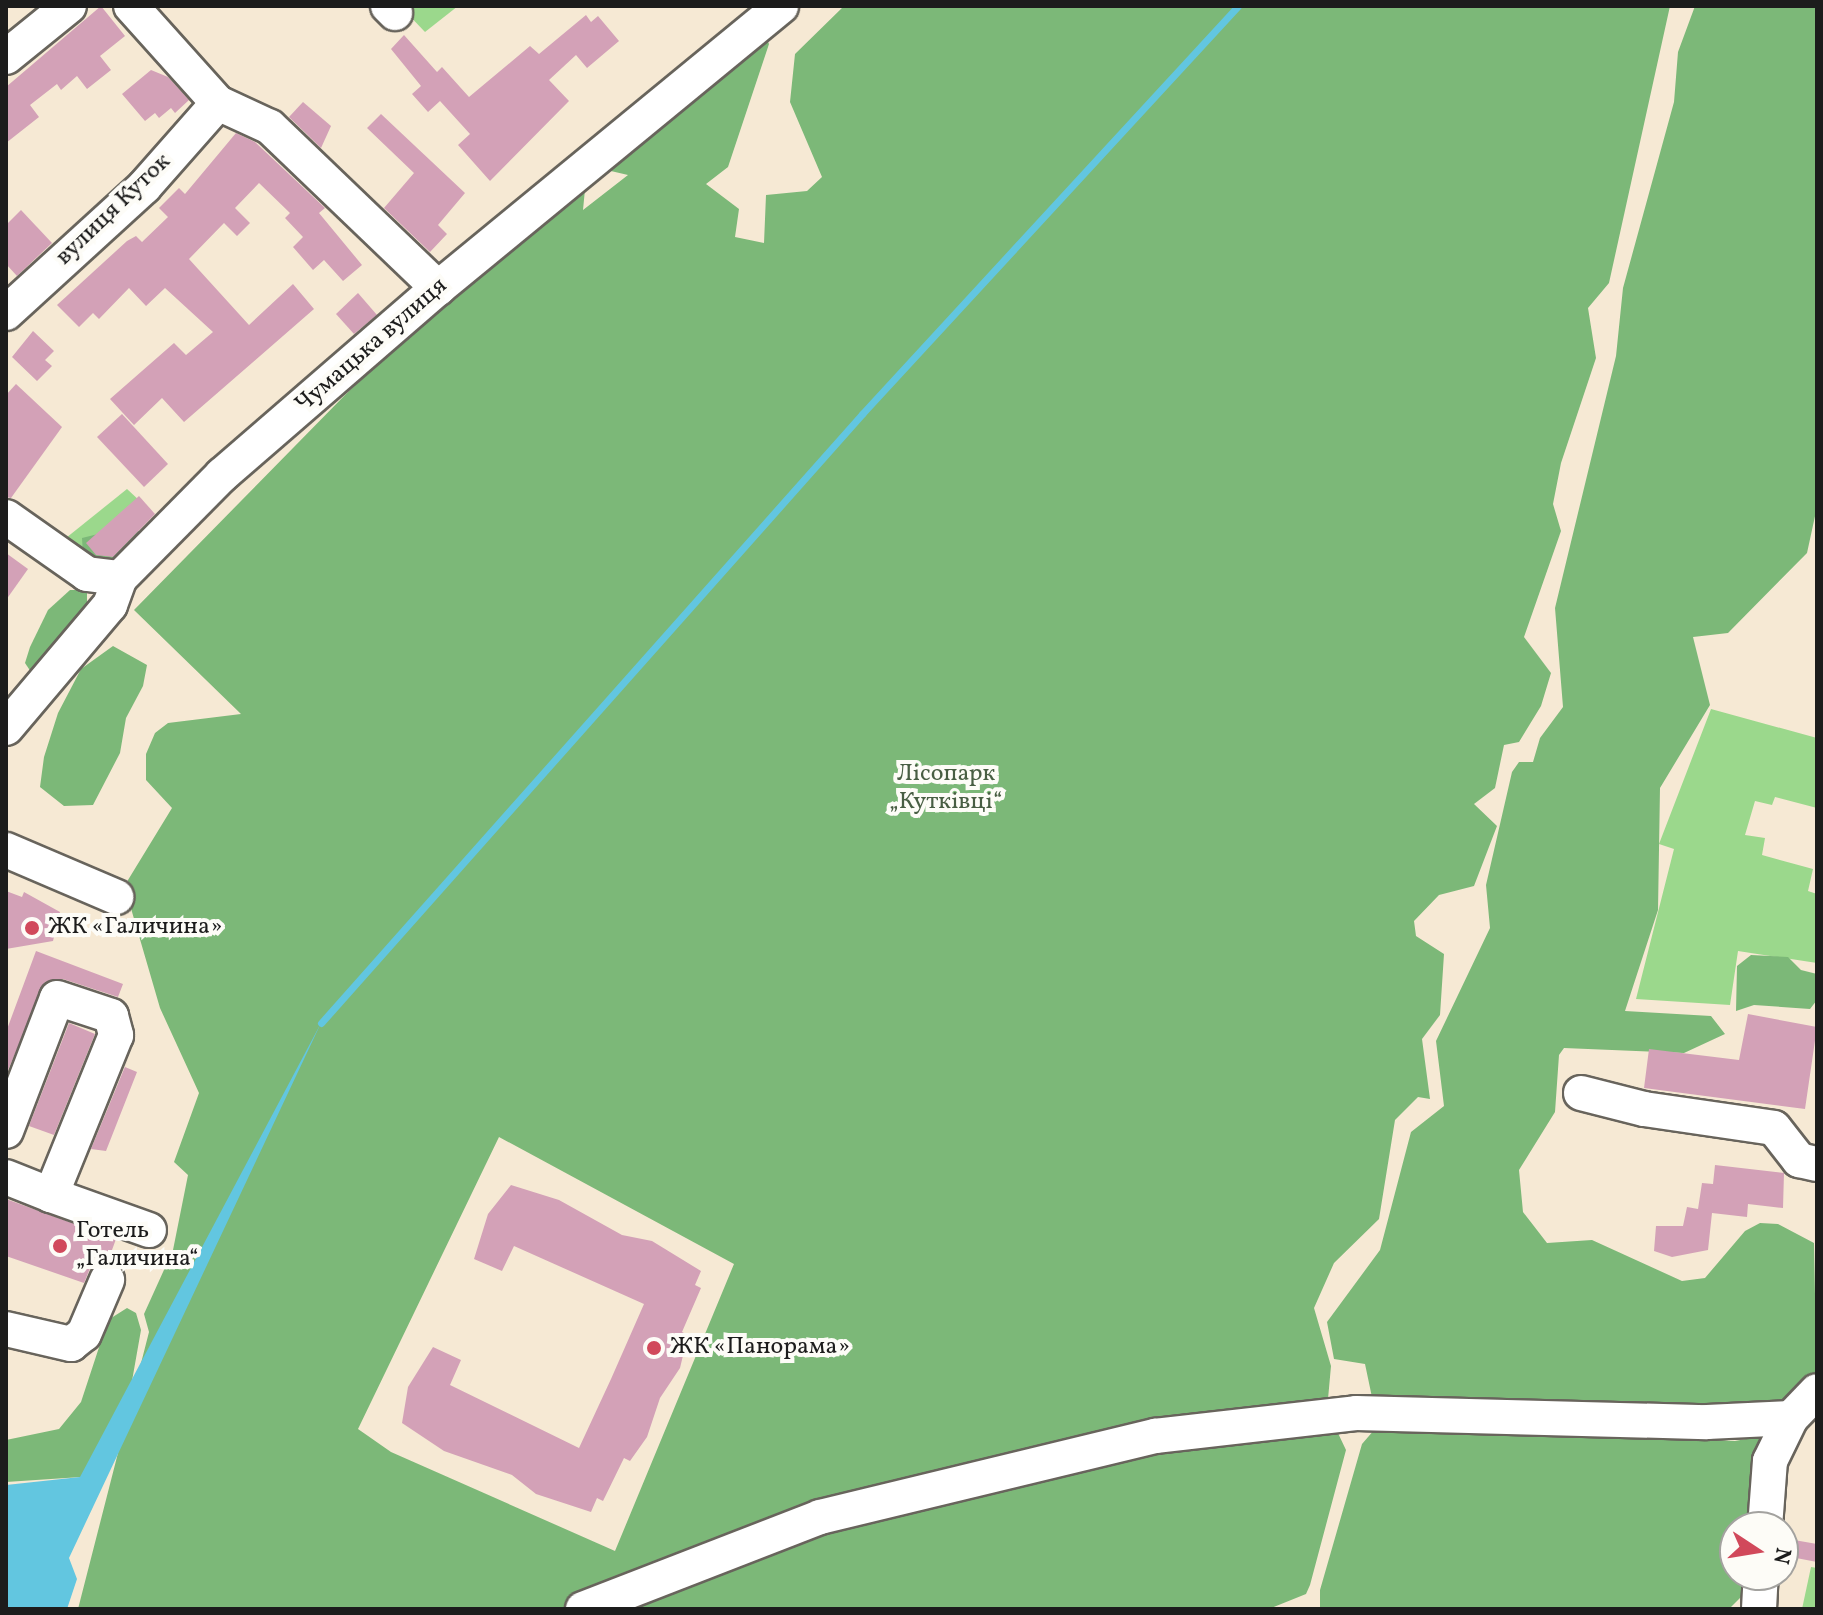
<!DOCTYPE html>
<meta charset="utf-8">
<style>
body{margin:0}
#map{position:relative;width:1823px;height:1615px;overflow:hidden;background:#f6e9d4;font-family:Vollkorn,serif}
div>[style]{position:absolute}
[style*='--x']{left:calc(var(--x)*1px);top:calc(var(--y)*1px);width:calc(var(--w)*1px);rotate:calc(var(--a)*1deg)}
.green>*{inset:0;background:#9bd88c}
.forest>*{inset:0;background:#7cb878}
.water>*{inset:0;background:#62c6e0}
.stream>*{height:7px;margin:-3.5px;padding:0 3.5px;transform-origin:3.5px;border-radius:3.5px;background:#62c6e0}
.building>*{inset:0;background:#d3a1b7}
.roads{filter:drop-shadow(2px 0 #68645c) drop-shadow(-2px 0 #68645c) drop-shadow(0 2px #68645c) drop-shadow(0 -2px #68645c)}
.minor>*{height:34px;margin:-17px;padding:0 17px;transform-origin:17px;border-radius:17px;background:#fff}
.dots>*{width:22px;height:22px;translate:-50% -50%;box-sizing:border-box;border:4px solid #fdfcf7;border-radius:50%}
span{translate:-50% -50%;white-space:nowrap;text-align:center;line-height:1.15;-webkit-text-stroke:8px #fdfcf7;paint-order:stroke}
.street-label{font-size:24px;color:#1c1c1c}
.park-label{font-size:24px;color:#485e43}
.poi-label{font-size:24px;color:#1c1c1c}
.left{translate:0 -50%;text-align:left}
.frame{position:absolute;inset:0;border:8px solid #1c1c1c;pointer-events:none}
.north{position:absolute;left:1719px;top:1511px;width:80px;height:80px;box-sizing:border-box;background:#fdfcf7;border:2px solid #a3a29f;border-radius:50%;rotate:102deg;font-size:22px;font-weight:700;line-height:32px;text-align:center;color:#1c1c1c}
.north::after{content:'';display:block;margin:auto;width:28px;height:36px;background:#d1495b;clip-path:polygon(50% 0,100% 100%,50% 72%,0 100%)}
</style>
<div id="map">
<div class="green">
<div style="clip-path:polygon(411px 6px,458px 6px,425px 32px,404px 10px)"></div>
<div style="clip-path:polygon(127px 489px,154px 514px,96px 568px,61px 542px)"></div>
<div style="clip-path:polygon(1711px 709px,1817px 738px,1817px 808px,1775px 797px,1772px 805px,1755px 801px,1745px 835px,1765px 838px,1762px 855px,1813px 869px,1808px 891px,1817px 894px,1817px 963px,1738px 951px,1730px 1005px,1636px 999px,1674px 849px,1659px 844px)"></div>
<div style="clip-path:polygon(1811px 1567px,1817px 1568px,1817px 1609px,1802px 1609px)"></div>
</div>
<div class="forest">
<div style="clip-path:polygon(evenodd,844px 6px,1670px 6px,1609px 283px,1588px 308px,1596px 358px,1561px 463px,1553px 504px,1561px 531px,1524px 637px,1551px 673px,1541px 706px,1519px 742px,1504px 745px,1495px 788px,1474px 804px,1497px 826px,1474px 886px,1439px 895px,1414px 921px,1416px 936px,1444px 954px,1440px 1015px,1422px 1039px,1430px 1099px,1418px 1097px,1395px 1120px,1379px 1219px,1334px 1263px,1314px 1308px,1331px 1366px,1327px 1410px,1346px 1450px,1310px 1585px,1306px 1594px,1269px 1609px,78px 1609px,149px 1332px,144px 1314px,173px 1250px,188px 1175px,174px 1162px,199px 1093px,160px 1008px,130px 905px,128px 880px,172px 808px,146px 780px,146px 754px,155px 733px,168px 723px,241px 714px,134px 610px,346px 394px,529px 221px,586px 179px,583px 210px,628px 175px,598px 168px,763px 31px,769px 44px,728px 167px,706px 184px,739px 209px,735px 237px,764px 243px,766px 195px,807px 191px,822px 177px,790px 102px,795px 54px,844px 6px,499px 1137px,734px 1264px,615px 1551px,391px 1452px,358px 1429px,499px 1137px)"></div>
<div style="clip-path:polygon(1695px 6px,1817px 6px,1817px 507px,1807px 553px,1728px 633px,1693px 637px,1710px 705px,1660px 788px,1658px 910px,1625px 1011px,1711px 1016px,1725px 1034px,1684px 1053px,1564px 1048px,1559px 1055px,1555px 1112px,1519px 1170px,1523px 1212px,1547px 1243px,1592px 1240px,1682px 1281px,1705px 1278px,1745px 1231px,1760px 1223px,1778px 1224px,1814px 1243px,1817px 1397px,1803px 1409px,1373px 1402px,1365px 1364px,1334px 1359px,1327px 1322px,1380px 1250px,1411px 1132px,1444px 1106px,1436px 1041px,1490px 928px,1486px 885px,1512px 772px,1519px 762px,1533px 762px,1540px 738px,1563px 707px,1555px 608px,1616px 356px,1623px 288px,1674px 102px,1678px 52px)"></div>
<div style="clip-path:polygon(130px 526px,140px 532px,135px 542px,108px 568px,83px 555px,82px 538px)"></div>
<div style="clip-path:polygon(70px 590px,87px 590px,87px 608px,40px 672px,31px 672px,25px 663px,30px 647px,48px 610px)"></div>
<div style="clip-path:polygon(113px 646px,147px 665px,143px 686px,126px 718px,120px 753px,93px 805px,64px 806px,40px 787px,44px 757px,58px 713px,81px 669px)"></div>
<div style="clip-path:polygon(1751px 955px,1788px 957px,1801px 970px,1817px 974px,1817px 1000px,1810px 1009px,1754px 1005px,1736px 1011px,1737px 966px)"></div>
<div style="clip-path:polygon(127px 1308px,136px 1313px,141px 1330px,129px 1398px,96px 1476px,6px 1482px,6px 1440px,59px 1429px,81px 1402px,108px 1320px)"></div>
<div style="clip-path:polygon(1381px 1422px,1735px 1441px,1757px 1437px,1765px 1442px,1761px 1527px,1735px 1527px,1735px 1575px,1757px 1575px,1756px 1582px,1729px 1609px,1320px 1609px,1320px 1590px,1362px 1444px)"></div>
</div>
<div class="water">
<div style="clip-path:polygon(321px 1023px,69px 1558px,77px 1579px,67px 1609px,6px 1609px,6px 1485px,80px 1477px)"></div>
</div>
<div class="stream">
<div style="--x:321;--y:1023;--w:815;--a:-48.38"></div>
<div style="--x:862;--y:414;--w:555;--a:-47.34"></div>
</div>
<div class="building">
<div style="clip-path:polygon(101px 6px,125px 36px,100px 56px,111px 70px,87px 89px,77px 76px,61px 90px,57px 84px,30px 105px,39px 117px,6px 143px,6px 87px)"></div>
<div style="clip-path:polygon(586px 15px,591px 22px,598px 16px,619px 41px,587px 68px,576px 55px,549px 80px,569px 101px,490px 181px,458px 145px,470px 134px,440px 101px,428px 112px,412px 94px,421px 86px,391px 49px,404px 35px,437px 72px,442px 67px,469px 97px,530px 46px,539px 54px)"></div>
<div style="clip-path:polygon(151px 70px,168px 77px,189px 100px,175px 113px,171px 108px,159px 118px,155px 113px,145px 121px,122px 94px)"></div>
<div style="clip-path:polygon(303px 102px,331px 126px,321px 148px,289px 117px)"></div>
<div style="clip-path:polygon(381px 114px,465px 193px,438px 225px,447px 234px,430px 252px,384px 208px,414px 173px,367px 128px)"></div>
<div style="clip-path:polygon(236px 133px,255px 142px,325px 208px,319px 213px,362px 265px,343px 281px,324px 260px,313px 270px,293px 247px,303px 237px,285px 218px,290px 213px,259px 183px,235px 208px,250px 223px,237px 236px,224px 223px,189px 259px,249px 325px,293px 284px,314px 309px,184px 422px,162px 398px,134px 425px,110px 399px,174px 343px,186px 355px,213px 332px,165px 288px,146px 306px,129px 288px,99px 319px,93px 313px,79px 327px,57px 305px,127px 241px,136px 236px,142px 242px,168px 217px,159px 208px,179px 188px,185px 194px)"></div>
<div style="clip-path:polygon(21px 210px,52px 243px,17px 276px,6px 264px,6px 225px)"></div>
<div style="clip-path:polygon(358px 293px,377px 315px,354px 334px,336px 314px)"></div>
<div style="clip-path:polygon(33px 331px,54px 351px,45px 360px,52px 366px,37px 381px,12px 357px)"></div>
<div style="clip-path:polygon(16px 384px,62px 427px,11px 498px,6px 497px,6px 395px)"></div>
<div style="clip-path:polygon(122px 414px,168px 464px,144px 487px,97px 437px)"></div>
<div style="clip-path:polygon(139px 496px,155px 514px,113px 557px,96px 555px,86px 543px)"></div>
<div style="clip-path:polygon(6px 553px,28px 569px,6px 600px)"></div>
<div style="clip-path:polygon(6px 891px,22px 897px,24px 892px,60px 912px,53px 941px,6px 949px)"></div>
<div style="clip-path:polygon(36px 951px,123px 984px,118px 997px,63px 979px,45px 982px,6px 1075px,6px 1032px)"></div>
<div style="clip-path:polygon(1748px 1014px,1817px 1027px,1805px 1109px,1644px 1088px,1649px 1049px,1739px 1060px)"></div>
<div style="clip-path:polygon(69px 1023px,95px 1034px,54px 1135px,29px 1126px)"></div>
<div style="clip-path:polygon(129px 1057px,125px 1067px,137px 1072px,106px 1151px,91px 1149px)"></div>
<div style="clip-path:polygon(1715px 1165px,1784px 1173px,1783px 1208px,1748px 1204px,1747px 1217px,1712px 1213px,1708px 1250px,1672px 1257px,1654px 1251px,1656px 1226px,1683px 1226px,1687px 1207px,1698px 1209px,1702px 1183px,1713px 1184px)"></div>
<div style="clip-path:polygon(511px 1185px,559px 1200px,622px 1235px,652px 1241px,701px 1271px,695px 1285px,701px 1288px,682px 1332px,688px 1335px,680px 1368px,660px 1398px,647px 1437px,630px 1461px,624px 1458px,603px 1501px,597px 1498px,591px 1512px,536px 1494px,512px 1475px,444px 1451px,402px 1423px,408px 1387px,433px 1347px,461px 1360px,450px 1385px,579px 1448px,611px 1379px,644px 1304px,514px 1246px,502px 1271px,474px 1259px,488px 1214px)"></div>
<div style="clip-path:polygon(6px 1199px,116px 1239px,108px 1261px,95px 1256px,84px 1283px,6px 1256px)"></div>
<div style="clip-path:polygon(1794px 1540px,1817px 1544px,1817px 1562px,1791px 1557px)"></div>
</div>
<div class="roads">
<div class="minor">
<div style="--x:131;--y:6;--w:130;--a:48.1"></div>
<div style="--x:388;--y:6;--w:10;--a:45"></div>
<div style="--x:6;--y:57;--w:81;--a:-39"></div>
<div style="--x:6;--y:313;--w:187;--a:-42.4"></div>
<div style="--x:144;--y:187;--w:112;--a:-48.6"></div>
<div style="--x:218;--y:103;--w:57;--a:24.8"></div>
<div style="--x:270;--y:127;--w:233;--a:43.8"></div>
<div style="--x:6;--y:517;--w:99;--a:35.1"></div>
<div style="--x:87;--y:574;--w:33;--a:7"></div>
<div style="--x:6;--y:728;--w:161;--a:-49.8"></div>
<div style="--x:110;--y:605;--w:29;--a:-70"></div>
<div style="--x:120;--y:578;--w:145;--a:-45.3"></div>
<div style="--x:222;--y:475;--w:286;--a:-40.9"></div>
<div style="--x:438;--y:288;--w:444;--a:-39.4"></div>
<div style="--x:6;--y:850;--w:120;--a:23.1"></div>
<div style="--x:1581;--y:1093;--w:65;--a:14.3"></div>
<div style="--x:1644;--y:1109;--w:131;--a:8.3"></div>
<div style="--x:1774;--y:1128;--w:41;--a:52"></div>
<div style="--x:1799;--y:1160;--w:18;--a:13"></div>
<div style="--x:6;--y:1131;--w:142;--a:-69"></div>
<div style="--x:57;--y:998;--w:57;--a:18.4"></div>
<div style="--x:111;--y:1016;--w:20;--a:75"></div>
<div style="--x:116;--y:1035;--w:173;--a:112.1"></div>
<div style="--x:51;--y:1195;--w:48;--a:-158.2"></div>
<div style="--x:51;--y:1195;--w:104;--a:19.7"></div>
<div style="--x:6;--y:1329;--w:67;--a:13"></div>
<div style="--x:71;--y:1344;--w:16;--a:-38"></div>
<div style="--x:84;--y:1334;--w:59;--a:-66.9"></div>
<div style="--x:1765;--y:1527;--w:66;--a:-85.7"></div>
<div style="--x:1770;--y:1461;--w:48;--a:-64"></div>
<div style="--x:583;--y:1609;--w:254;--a:-21.2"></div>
<div style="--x:820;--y:1517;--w:345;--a:-13.6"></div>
<div style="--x:1155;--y:1436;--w:202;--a:-6.5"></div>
<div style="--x:1356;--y:1413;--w:351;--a:1.5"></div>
<div style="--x:1707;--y:1422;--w:84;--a:-2.7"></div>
<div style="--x:1791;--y:1418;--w:37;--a:-46"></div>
<div style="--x:1759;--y:1609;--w:34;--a:-87"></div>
</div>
</div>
<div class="dots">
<div style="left:32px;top:928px;background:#d1495b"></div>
<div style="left:60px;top:1246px;background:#d1495b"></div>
<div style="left:654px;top:1348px;background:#d1495b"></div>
</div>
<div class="street-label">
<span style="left:114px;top:210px;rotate:-44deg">вулиця Куток</span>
<span style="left:372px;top:346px;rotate:-41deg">Чумацька вулиця</span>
</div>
<div class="park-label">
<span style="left:946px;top:789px">Лісопарк<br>„Кутківці“</span>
</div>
<div class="poi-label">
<span class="left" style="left:48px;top:928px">ЖК «Галичина»</span>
<span class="left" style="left:76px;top:1246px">Готель<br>„Галичина“</span>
<span class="left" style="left:670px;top:1348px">ЖК «Панорама»</span>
</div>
<div class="frame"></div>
<div class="north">N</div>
</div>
